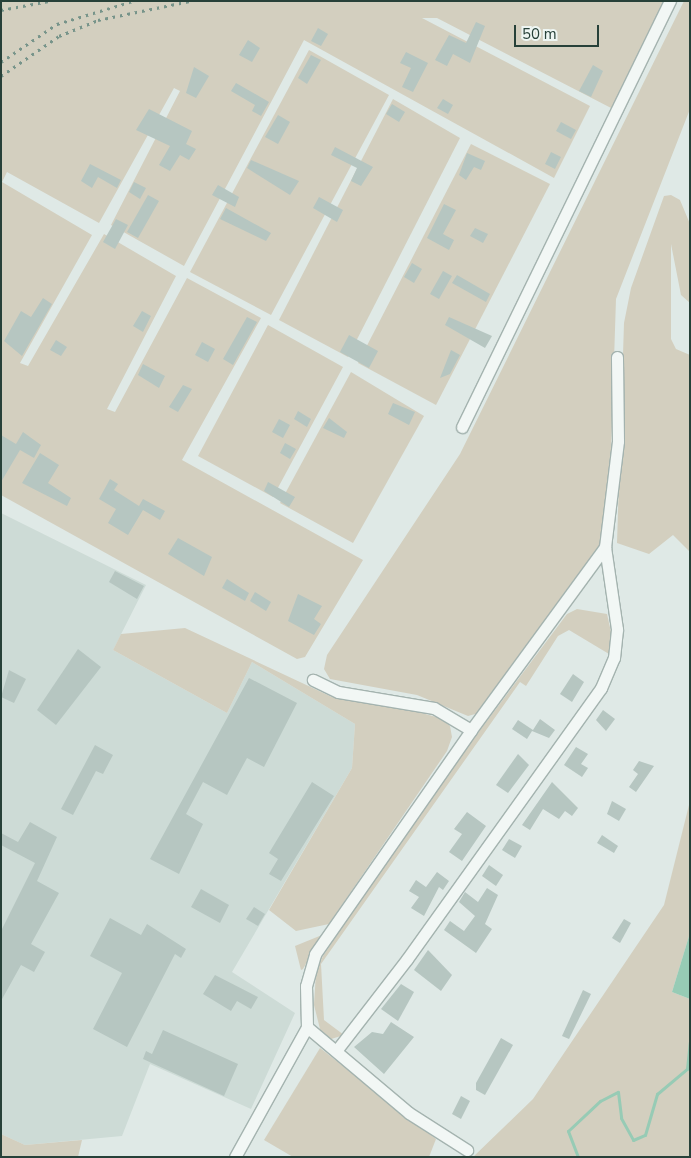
<!DOCTYPE html>
<style>
body{margin:0}
#map{position:relative;width:691px;height:1158px;overflow:hidden;background:#dfe9e6;font-family:"Nunito Sans",sans-serif}
div>[style]{position:absolute}
[style*='--x']{left:calc(var(--x)*1px);top:calc(var(--y)*1px);width:calc(var(--w)*1px);rotate:calc(var(--a)*1deg)}
.built>*{inset:0;background:#cddbd6}
.green>*{inset:0;background:#d3cfbf}
.water>*{inset:0;background:#97cbb5}
.stream>*{height:3px;margin:-1.5px;padding:0 1.5px;transform-origin:1.5px;border-radius:1.5px;background:#97cbb5}
.building>*{inset:0;background:#b6c6c1}
.roads{filter:drop-shadow(1px 0 #a4b3af) drop-shadow(-1px 0 #a4b3af) drop-shadow(0 1px #a4b3af) drop-shadow(0 -1px #a4b3af)}
.minor>*{height:11px;margin:-5.5px;padding:0 5.5px;transform-origin:5.5px;border-radius:5.5px;background:#f2f7f5}
.rail>*{height:3px;margin-top:-1.5px;transform-origin:0;background:repeating-linear-gradient(90deg,#77948a 0 2.5px,transparent 0 7.5px)}
span{translate:-50% -50%;white-space:nowrap;text-align:center;line-height:1.15;-webkit-text-stroke:4.5px #eef6f3;paint-order:stroke}
.frame{position:absolute;inset:0;border:2px solid #274139;pointer-events:none}
.scale{position:absolute;left:514px;top:25px;width:85px;height:22px;box-sizing:border-box;border:2px solid #274139;border-top:0;padding-left:6px;font-size:15px;line-height:18px;white-space:nowrap;color:#274139;-webkit-text-stroke:4px #eef6f3;paint-order:stroke}
</style>
<div id="map">
<div class="built">
<div style="clip-path:polygon(1px 513px,146px 585px,113px 650px,227px 713px,252px 662px,355px 724px,352px 768px,232px 972px,295px 1013px,251px 1109px,150px 1064px,122px 1136px,25px 1145px,1px 1134px)"></div>
</div>
<div class="green">
<div style="clip-path:polygon(1px 1px,667px 1px,613px 109px,437px 18px,422px 18px,590px 106px,554px 178px,304px 40px,184px 266px,111px 225px,180px 91px,174px 88px,99px 223px,7px 172px,2px 182px,92px 235px,20px 363px,28px 366px,104px 234px,176px 276px,107px 409px,115px 412px,187px 278px,261px 318px,182px 460px,363px 560px,305px 657px,297px 659px,1px 495px)"></div>
<div style="clip-path:polygon(684px 1px,690px 1px,690px 109px,616px 299px,610px 483px,601px 543px,561px 611px,479px 713px,468px 716px,417px 695px,330px 679px,324px 669px,327px 655px,460px 454px)"></div>
<div style="clip-path:polygon(309px 50px,389px 95px,271px 315px,190px 272px)"></div>
<div style="clip-path:polygon(393px 99px,460px 138px,348px 357px,279px 320px)"></div>
<div style="clip-path:polygon(471px 144px,550px 184px,436px 405px,358px 363px)"></div>
<div style="clip-path:polygon(671px 195px,680px 200px,690px 224px,690px 303px,681px 295px,671px 244px,671px 339px,676px 349px,690px 355px,690px 552px,673px 535px,649px 554px,617px 543px,624px 323px,631px 288px,664px 196px)"></div>
<div style="clip-path:polygon(268px 325px,343px 367px,273px 497px,198px 456px)"></div>
<div style="clip-path:polygon(351px 372px,424px 416px,353px 543px,280px 503px)"></div>
<div style="clip-path:polygon(577px 609px,607px 614px,613px 641px,609px 654px,569px 630px,558px 636px,526px 686px,520px 682px,321px 964px,324px 1020px,344px 1035px,328px 1040px,321px 1033px,314px 1005px,316px 972px,323px 956px,418px 813px,567px 614px)"></div>
<div style="clip-path:polygon(185px 628px,332px 697px,401px 707px,443px 719px,450px 726px,452px 737px,447px 751px,329px 924px,296px 931px,269px 910px,352px 768px,355px 724px,252px 662px,227px 713px,113px 650px,121px 634px)"></div>
<div style="clip-path:polygon(690px 801px,690px 933px,672px 992px,690px 999px,690px 1157px,473px 1157px,533px 1099px,664px 905px)"></div>
<div style="clip-path:polygon(322px 935px,303px 969px,301px 970px,295px 946px)"></div>
<div style="clip-path:polygon(320px 1048px,436px 1139px,429px 1157px,293px 1157px,264px 1140px)"></div>
<div style="clip-path:polygon(1px 1134px,25px 1145px,82px 1140px,78px 1157px,1px 1157px)"></div>
</div>
<div class="water">
<div style="clip-path:polygon(690px 933px,690px 999px,672px 992px)"></div>
</div>
<div class="stream">
<div style="--x:578;--y:1157;--w:28;--a:-111"></div>
<div style="--x:568;--y:1131;--w:44;--a:-43.2"></div>
<div style="--x:600;--y:1101;--w:20;--a:-27"></div>
<div style="--x:618;--y:1092;--w:26;--a:83"></div>
<div style="--x:621;--y:1118;--w:25;--a:61"></div>
<div style="--x:633;--y:1140;--w:13;--a:-23"></div>
<div style="--x:645;--y:1135;--w:43;--a:-73.7"></div>
<div style="--x:657;--y:1094;--w:39;--a:-40"></div>
<div style="--x:687;--y:1069;--w:27;--a:-84"></div>
</div>
<div class="building">
<div style="clip-path:polygon(476px 22px,485px 26px,470px 63px,453px 54px,447px 66px,435px 60px,449px 35px,466px 43px)"></div>
<div style="clip-path:polygon(318px 28px,328px 34px,321px 46px,311px 41px)"></div>
<div style="clip-path:polygon(248px 40px,260px 48px,252px 62px,239px 55px)"></div>
<div style="clip-path:polygon(406px 52px,428px 63px,413px 92px,402px 87px,411px 68px,400px 63px)"></div>
<div style="clip-path:polygon(311px 55px,321px 60px,307px 84px,298px 78px)"></div>
<div style="clip-path:polygon(593px 65px,603px 71px,591px 97px,579px 91px)"></div>
<div style="clip-path:polygon(194px 67px,209px 76px,196px 98px,186px 93px)"></div>
<div style="clip-path:polygon(236px 83px,269px 102px,261px 116px,252px 111px,255px 105px,231px 91px)"></div>
<div style="clip-path:polygon(443px 99px,453px 105px,448px 114px,437px 108px)"></div>
<div style="clip-path:polygon(392px 104px,405px 112px,399px 122px,386px 114px)"></div>
<div style="clip-path:polygon(149px 109px,192px 131px,186px 144px,196px 149px,189px 160px,180px 155px,170px 171px,159px 165px,170px 146px,136px 130px)"></div>
<div style="clip-path:polygon(278px 115px,290px 122px,278px 144px,265px 137px)"></div>
<div style="clip-path:polygon(561px 122px,576px 130px,571px 139px,556px 131px)"></div>
<div style="clip-path:polygon(335px 147px,373px 167px,361px 186px,351px 181px,357px 168px,331px 155px)"></div>
<div style="clip-path:polygon(551px 152px,561px 157px,555px 169px,545px 164px)"></div>
<div style="clip-path:polygon(467px 153px,485px 161px,481px 170px,474px 167px,466px 180px,459px 175px)"></div>
<div style="clip-path:polygon(251px 160px,299px 181px,290px 195px,247px 168px)"></div>
<div style="clip-path:polygon(90px 164px,121px 180px,117px 188px,98px 177px,92px 188px,81px 181px)"></div>
<div style="clip-path:polygon(134px 182px,146px 188px,140px 199px,129px 192px)"></div>
<div style="clip-path:polygon(218px 185px,239px 197px,235px 207px,212px 195px)"></div>
<div style="clip-path:polygon(148px 195px,159px 201px,138px 238px,127px 232px)"></div>
<div style="clip-path:polygon(319px 197px,343px 210px,337px 222px,313px 208px)"></div>
<div style="clip-path:polygon(444px 204px,456px 210px,443px 234px,454px 240px,449px 250px,427px 238px)"></div>
<div style="clip-path:polygon(226px 208px,271px 233px,266px 241px,220px 219px)"></div>
<div style="clip-path:polygon(116px 219px,128px 225px,115px 249px,103px 242px)"></div>
<div style="clip-path:polygon(475px 228px,488px 234px,483px 243px,470px 236px)"></div>
<div style="clip-path:polygon(412px 263px,422px 269px,414px 283px,404px 277px)"></div>
<div style="clip-path:polygon(443px 271px,452px 276px,439px 299px,430px 294px)"></div>
<div style="clip-path:polygon(457px 275px,490px 294px,486px 302px,452px 283px)"></div>
<div style="clip-path:polygon(43px 298px,52px 304px,22px 356px,4px 341px,21px 311px,31px 317px)"></div>
<div style="clip-path:polygon(142px 311px,151px 316px,143px 332px,133px 326px)"></div>
<div style="clip-path:polygon(247px 317px,257px 322px,233px 365px,223px 359px)"></div>
<div style="clip-path:polygon(449px 317px,492px 336px,485px 348px,445px 325px)"></div>
<div style="clip-path:polygon(349px 335px,378px 351px,369px 368px,340px 352px)"></div>
<div style="clip-path:polygon(56px 340px,67px 347px,61px 356px,50px 350px)"></div>
<div style="clip-path:polygon(202px 342px,215px 349px,208px 362px,195px 355px)"></div>
<div style="clip-path:polygon(451px 350px,460px 355px,450px 374px,440px 378px)"></div>
<div style="clip-path:polygon(143px 364px,165px 376px,159px 388px,138px 375px)"></div>
<div style="clip-path:polygon(183px 385px,192px 389px,178px 412px,169px 407px)"></div>
<div style="clip-path:polygon(393px 403px,415px 412px,409px 425px,388px 414px)"></div>
<div style="clip-path:polygon(298px 411px,311px 419px,307px 427px,294px 419px)"></div>
<div style="clip-path:polygon(329px 418px,347px 432px,344px 438px,323px 428px)"></div>
<div style="clip-path:polygon(279px 419px,290px 425px,283px 438px,272px 432px)"></div>
<div style="clip-path:polygon(23px 432px,41px 445px,34px 458px,20px 450px,1px 482px,1px 435px,16px 444px)"></div>
<div style="clip-path:polygon(285px 443px,296px 449px,290px 459px,280px 453px)"></div>
<div style="clip-path:polygon(40px 453px,59px 465px,48px 483px,71px 498px,67px 506px,22px 483px)"></div>
<div style="clip-path:polygon(110px 479px,118px 484px,114px 490px,139px 506px,143px 499px,165px 511px,160px 520px,143px 510px,128px 535px,108px 523px,116px 509px,99px 499px)"></div>
<div style="clip-path:polygon(268px 482px,295px 497px,289px 507px,264px 491px)"></div>
<div style="clip-path:polygon(178px 538px,212px 557px,204px 576px,168px 554px)"></div>
<div style="clip-path:polygon(115px 571px,144px 586px,137px 599px,109px 582px)"></div>
<div style="clip-path:polygon(227px 579px,249px 593px,245px 601px,222px 588px)"></div>
<div style="clip-path:polygon(255px 592px,271px 602px,266px 611px,250px 601px)"></div>
<div style="clip-path:polygon(298px 594px,322px 606px,314px 619px,321px 624px,314px 635px,288px 621px)"></div>
<div style="clip-path:polygon(78px 649px,101px 667px,56px 725px,37px 710px)"></div>
<div style="clip-path:polygon(9px 670px,26px 679px,14px 703px,1px 697px)"></div>
<div style="clip-path:polygon(573px 674px,584px 682px,572px 702px,560px 694px)"></div>
<div style="clip-path:polygon(249px 678px,297px 703px,264px 767px,247px 758px,227px 795px,203px 782px,186px 814px,203px 824px,179px 874px,150px 859px)"></div>
<div style="clip-path:polygon(603px 710px,615px 719px,606px 731px,596px 720px)"></div>
<div style="clip-path:polygon(540px 719px,555px 730px,549px 738px,532px 731px,527px 739px,512px 729px,518px 720px,533px 730px)"></div>
<div style="clip-path:polygon(95px 745px,113px 755px,103px 774px,96px 771px,73px 815px,61px 809px)"></div>
<div style="clip-path:polygon(576px 747px,588px 754px,581px 764px,588px 768px,582px 777px,564px 765px)"></div>
<div style="clip-path:polygon(518px 754px,529px 765px,508px 793px,496px 785px)"></div>
<div style="clip-path:polygon(639px 761px,654px 766px,636px 792px,629px 787px,638px 774px,633px 770px)"></div>
<div style="clip-path:polygon(312px 782px,334px 796px,281px 881px,269px 874px,278px 859px,269px 853px)"></div>
<div style="clip-path:polygon(552px 782px,578px 808px,572px 816px,565px 811px,559px 819px,543px 809px,530px 830px,522px 825px)"></div>
<div style="clip-path:polygon(612px 801px,626px 809px,619px 821px,607px 814px)"></div>
<div style="clip-path:polygon(467px 812px,486px 826px,462px 861px,449px 852px,462px 834px,454px 829px)"></div>
<div style="clip-path:polygon(30px 822px,57px 837px,37px 881px,59px 893px,31px 944px,45px 952px,34px 972px,21px 965px,1px 1001px,1px 931px,35px 863px,1px 845px,1px 833px,18px 842px)"></div>
<div style="clip-path:polygon(602px 835px,618px 846px,614px 853px,597px 843px)"></div>
<div style="clip-path:polygon(509px 839px,522px 846px,515px 858px,502px 850px)"></div>
<div style="clip-path:polygon(489px 865px,503px 875px,496px 886px,482px 876px)"></div>
<div style="clip-path:polygon(437px 872px,449px 881px,443px 890px,439px 887px,424px 916px,411px 908px,419px 897px,409px 891px,416px 880px,426px 887px)"></div>
<div style="clip-path:polygon(487px 888px,498px 895px,485px 924px,492px 929px,476px 953px,444px 930px,450px 921px,464px 931px,475px 916px,459px 902px,465px 892px,478px 902px)"></div>
<div style="clip-path:polygon(201px 889px,229px 905px,220px 923px,191px 907px)"></div>
<div style="clip-path:polygon(254px 907px,265px 914px,258px 926px,246px 919px)"></div>
<div style="clip-path:polygon(110px 918px,141px 935px,147px 924px,186px 949px,181px 958px,175px 954px,127px 1047px,93px 1029px,122px 973px,90px 956px)"></div>
<div style="clip-path:polygon(624px 919px,631px 923px,620px 943px,612px 938px)"></div>
<div style="clip-path:polygon(428px 950px,452px 975px,441px 991px,414px 970px)"></div>
<div style="clip-path:polygon(215px 975px,258px 997px,251px 1009px,237px 1001px,231px 1011px,203px 994px)"></div>
<div style="clip-path:polygon(401px 984px,414px 992px,398px 1021px,381px 1009px)"></div>
<div style="clip-path:polygon(583px 990px,591px 994px,569px 1039px,562px 1036px)"></div>
<div style="clip-path:polygon(391px 1022px,414px 1037px,384px 1074px,354px 1047px,372px 1032px,383px 1034px)"></div>
<div style="clip-path:polygon(163px 1030px,238px 1064px,224px 1096px,143px 1059px,146px 1051px,152px 1054px)"></div>
<div style="clip-path:polygon(501px 1038px,513px 1045px,485px 1095px,476px 1090px,476px 1083px)"></div>
<div style="clip-path:polygon(461px 1096px,470px 1101px,461px 1119px,452px 1114px)"></div>
</div>
<div class="roads">
<div class="minor">
<div style="--x:462;--y:427;--w:474;--a:-64"></div>
<div style="--x:471;--y:730;--w:227;--a:-53.8"></div>
<div style="--x:605;--y:547;--w:107;--a:-83"></div>
<div style="--x:618;--y:441;--w:84;--a:-90.7"></div>
<div style="--x:307;--y:1027;--w:133;--a:40.1"></div>
<div style="--x:409;--y:1113;--w:69;--a:32.5"></div>
<div style="--x:336;--y:1051;--w:116;--a:-52.3"></div>
<div style="--x:407;--y:959;--w:333;--a:-54.4"></div>
<div style="--x:601;--y:688;--w:33;--a:-67"></div>
<div style="--x:614;--y:658;--w:29;--a:-84"></div>
<div style="--x:617;--y:629;--w:83;--a:-98.3"></div>
<div style="--x:235;--y:1157;--w:149;--a:-61"></div>
<div style="--x:307;--y:1027;--w:41;--a:-91.4"></div>
<div style="--x:306;--y:986;--w:33;--a:-74"></div>
<div style="--x:315;--y:954;--w:273;--a:-55.1"></div>
<div style="--x:471;--y:730;--w:43;--a:-149.3"></div>
<div style="--x:434;--y:708;--w:97;--a:-170.5"></div>
<div style="--x:338;--y:692;--w:28;--a:-154"></div>
</div>
</div>
<div class="rail">
<div style="--x:1;--y:10;--w:49;--a:-10.6"></div>
<div style="--x:1;--y:62;--w:68;--a:-34.2"></div>
<div style="--x:57;--y:24;--w:79;--a:-16.8"></div>
<div style="--x:1;--y:76;--w:70;--a:-34.6"></div>
<div style="--x:59;--y:36;--w:42;--a:-22.3"></div>
<div style="--x:98;--y:20;--w:94;--a:-11.7"></div>
</div>
<div class="frame"></div>
<div class="scale">50 m</div>
</div>
